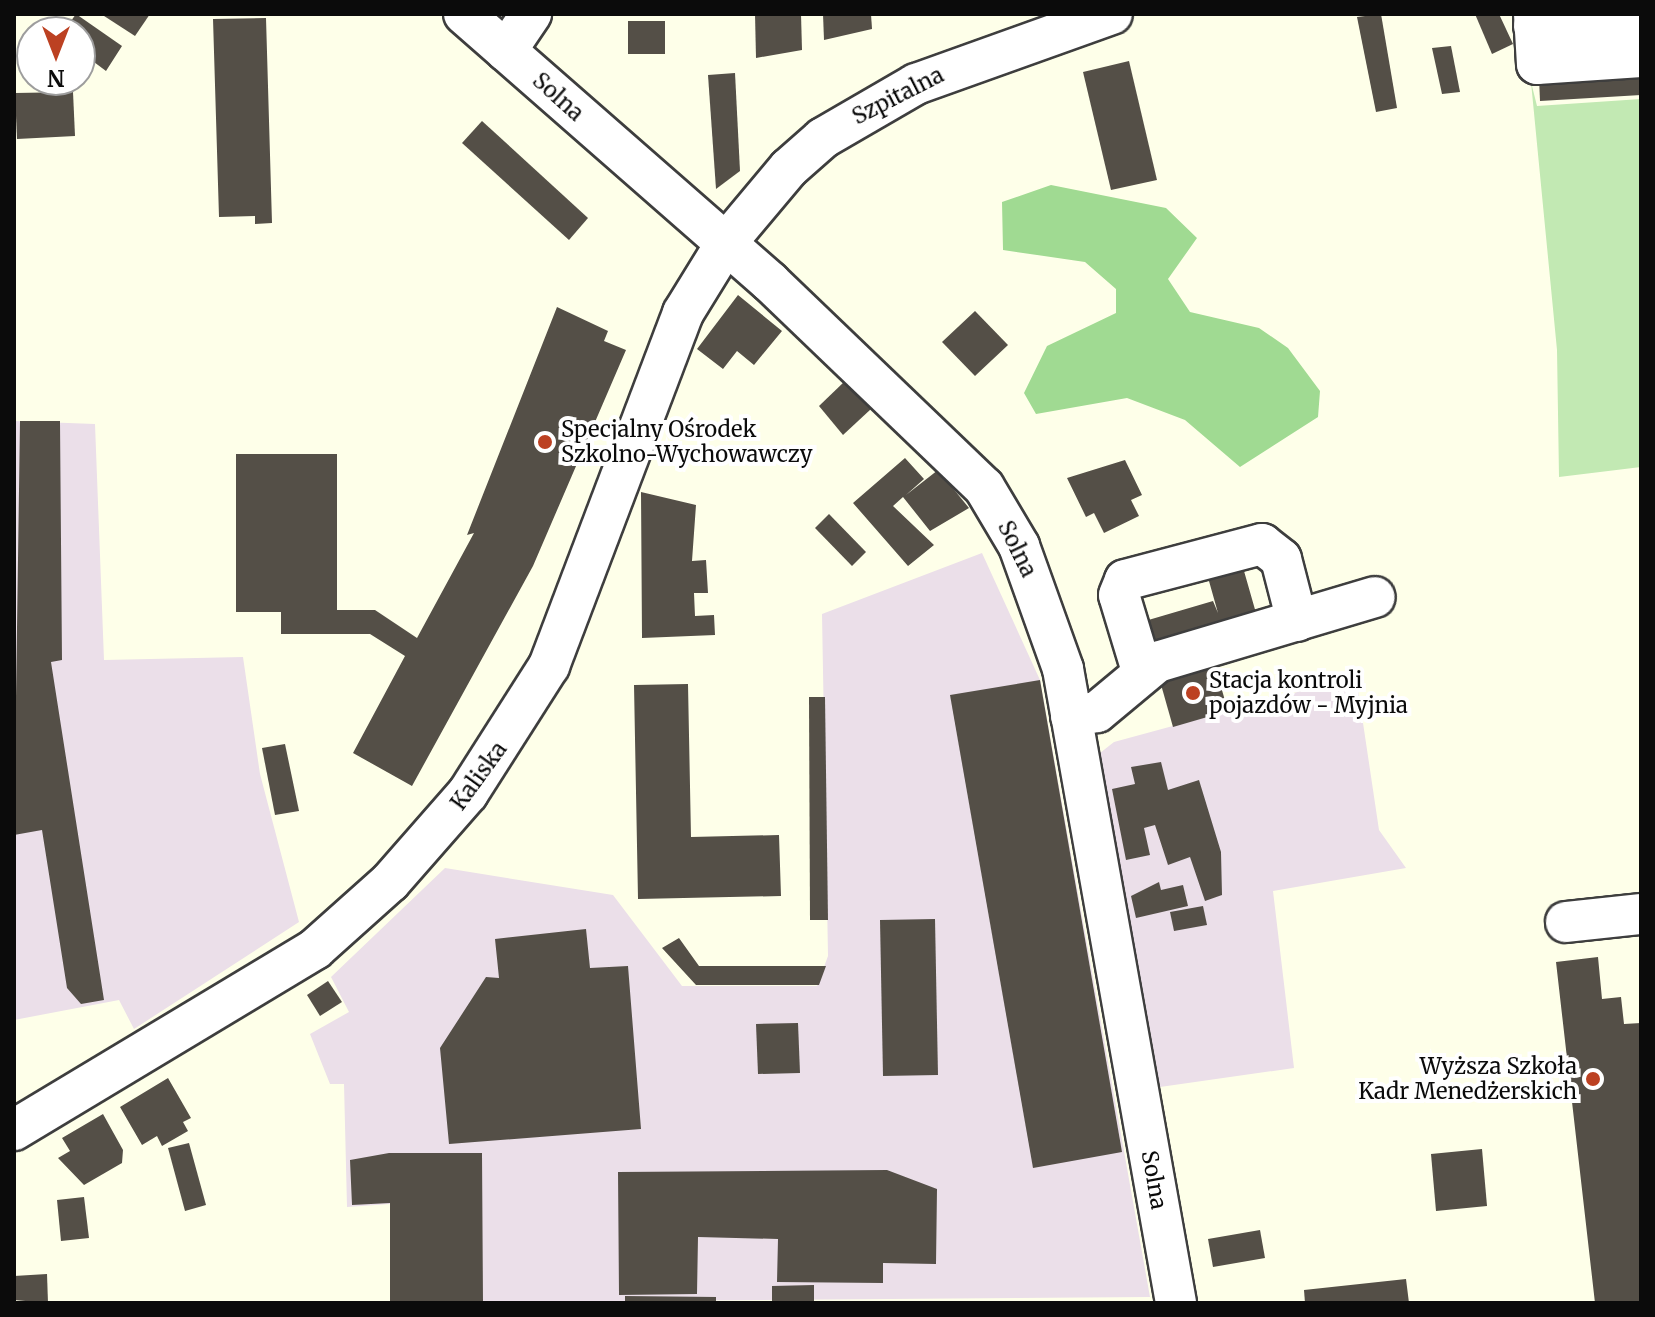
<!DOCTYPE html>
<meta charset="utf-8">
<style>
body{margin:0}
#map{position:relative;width:1655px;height:1317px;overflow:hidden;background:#feffe9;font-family:Merriweather,serif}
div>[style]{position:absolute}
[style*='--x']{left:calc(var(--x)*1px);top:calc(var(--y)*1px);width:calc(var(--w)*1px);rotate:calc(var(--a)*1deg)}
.industrial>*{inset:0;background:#ebdfe9}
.green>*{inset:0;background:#c2e9b3}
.forest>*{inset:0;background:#a0da92}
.building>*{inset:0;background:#544f47}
.roads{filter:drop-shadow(2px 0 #3e3e3e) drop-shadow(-2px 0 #3e3e3e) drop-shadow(0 2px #3e3e3e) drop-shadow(0 -2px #3e3e3e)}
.minor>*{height:40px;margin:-20px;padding:0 20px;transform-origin:20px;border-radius:20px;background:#fff}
.dots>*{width:22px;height:22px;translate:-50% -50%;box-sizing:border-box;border:4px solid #fff;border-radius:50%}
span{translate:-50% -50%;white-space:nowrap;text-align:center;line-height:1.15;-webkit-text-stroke:8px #fff;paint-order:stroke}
.street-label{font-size:22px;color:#0b0b0b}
.poi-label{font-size:22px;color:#0b0b0b}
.left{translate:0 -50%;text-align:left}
.right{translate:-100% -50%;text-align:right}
.frame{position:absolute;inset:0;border:16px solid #0b0b0b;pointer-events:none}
.north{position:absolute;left:16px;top:16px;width:80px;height:80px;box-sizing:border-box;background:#fff;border:2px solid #9d9d9d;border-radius:50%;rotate:180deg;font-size:22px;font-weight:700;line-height:32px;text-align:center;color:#0b0b0b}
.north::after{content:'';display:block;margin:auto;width:28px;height:36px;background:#bc4122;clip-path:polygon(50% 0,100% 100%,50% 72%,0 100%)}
</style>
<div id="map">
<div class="industrial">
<div style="clip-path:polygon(14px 421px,95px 424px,104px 660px,243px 657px,260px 774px,299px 922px,134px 1029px,119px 1000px,14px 1020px)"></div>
<div style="clip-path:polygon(982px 553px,1040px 680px,1150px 1297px,390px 1303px,390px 1204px,347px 1207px,344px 1084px,330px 1084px,310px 1034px,349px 1012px,331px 977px,445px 868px,613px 895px,682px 986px,817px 986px,828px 956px,822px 614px)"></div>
<div style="clip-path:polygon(1356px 676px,1379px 830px,1406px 868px,1273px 891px,1294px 1068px,1160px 1087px,1100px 753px,1114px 742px)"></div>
</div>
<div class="green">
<div style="clip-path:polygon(1531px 82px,1537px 106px,1641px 99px,1641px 467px,1559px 477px,1557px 350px)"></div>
</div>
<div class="forest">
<div style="clip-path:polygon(1051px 185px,1166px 208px,1197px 238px,1168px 279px,1190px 312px,1259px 328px,1288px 348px,1320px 391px,1318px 417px,1240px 467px,1185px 420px,1127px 398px,1036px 414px,1024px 393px,1047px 346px,1116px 313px,1116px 289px,1085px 262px,1003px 250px,1002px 202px)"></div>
</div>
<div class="building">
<div style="clip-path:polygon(76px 14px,122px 46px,106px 71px,94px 62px,80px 72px,80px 32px,63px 32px)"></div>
<div style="clip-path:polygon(101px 14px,150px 14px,135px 36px)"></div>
<div style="clip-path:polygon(755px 14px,801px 14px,802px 50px,756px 58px)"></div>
<div style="clip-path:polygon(823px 14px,871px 14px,872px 29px,824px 40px)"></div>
<div style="clip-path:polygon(1381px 14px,1397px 108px,1376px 112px,1357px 17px)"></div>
<div style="clip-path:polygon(1475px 14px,1499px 14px,1513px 44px,1492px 54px)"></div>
<div style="clip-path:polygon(266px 18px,272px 223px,255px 224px,255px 216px,219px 217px,213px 19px)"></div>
<div style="clip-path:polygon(628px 21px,665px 21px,665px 54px,628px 54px)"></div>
<div style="clip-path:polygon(1451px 46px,1460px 92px,1442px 94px,1432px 48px)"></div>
<div style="clip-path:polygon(1129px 61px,1157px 180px,1111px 190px,1083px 72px)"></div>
<div style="clip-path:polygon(1641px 71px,1641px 95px,1540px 101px,1539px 77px)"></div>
<div style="clip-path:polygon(735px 73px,740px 171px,716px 189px,708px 75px)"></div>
<div style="clip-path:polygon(73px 92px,75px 136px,17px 139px,15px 93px)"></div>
<div style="clip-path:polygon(482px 121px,588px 218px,569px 240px,462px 143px)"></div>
<div style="clip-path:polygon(738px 295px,782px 331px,754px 365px,737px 351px,723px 369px,697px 349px)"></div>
<div style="clip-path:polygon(557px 307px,608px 331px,604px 341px,626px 350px,533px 566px,412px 786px,353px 753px,405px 656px,370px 634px,281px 634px,281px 612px,236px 612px,236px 454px,337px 454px,337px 610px,375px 610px,417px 638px,474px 533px,467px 535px)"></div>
<div style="clip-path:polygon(975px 311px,1008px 345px,975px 376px,942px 342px)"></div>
<div style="clip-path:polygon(845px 381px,871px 409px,843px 435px,819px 406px)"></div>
<div style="clip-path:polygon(20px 421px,60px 421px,62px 660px,51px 662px,104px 1000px,81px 1004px,67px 988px,42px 830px,14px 835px)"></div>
<div style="clip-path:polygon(905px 458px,924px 479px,906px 495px,938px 470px,969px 508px,930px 531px,903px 497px,893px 506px,934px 545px,908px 566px,853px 503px)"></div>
<div style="clip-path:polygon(1125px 460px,1142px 495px,1131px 500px,1139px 516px,1104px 533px,1094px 513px,1086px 517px,1067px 478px)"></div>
<div style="clip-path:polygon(641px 492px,696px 505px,692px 561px,706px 560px,708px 593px,694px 593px,695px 616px,714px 615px,715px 635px,642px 638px)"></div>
<div style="clip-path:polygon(829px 514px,866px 552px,852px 566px,815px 528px)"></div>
<div style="clip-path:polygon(1242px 564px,1258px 620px,1153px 648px,1145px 621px,1213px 601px,1218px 613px,1207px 574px)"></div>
<div style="clip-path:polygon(1213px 659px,1228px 711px,1173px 727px,1158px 674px)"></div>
<div style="clip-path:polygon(1040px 680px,1122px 1152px,1033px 1168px,950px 695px)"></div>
<div style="clip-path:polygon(688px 684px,691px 837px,779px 835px,781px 896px,638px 899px,634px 685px)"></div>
<div style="clip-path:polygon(809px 697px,825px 697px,828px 920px,810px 920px)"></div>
<div style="clip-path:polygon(285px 744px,299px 811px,275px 815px,262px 748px)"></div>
<div style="clip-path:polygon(1161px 762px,1168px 790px,1199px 780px,1221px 852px,1222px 895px,1205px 901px,1190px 857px,1168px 865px,1155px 825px,1144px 828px,1150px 855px,1126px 860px,1112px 789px,1135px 784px,1131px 767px)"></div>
<div style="clip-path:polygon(1159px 882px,1161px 890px,1183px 885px,1188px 906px,1136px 918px,1131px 896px)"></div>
<div style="clip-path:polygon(1203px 906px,1207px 925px,1174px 931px,1170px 912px)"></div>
<div style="clip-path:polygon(935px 919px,938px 1075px,883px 1076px,880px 920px)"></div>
<div style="clip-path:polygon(586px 929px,590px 968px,628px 966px,641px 1129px,449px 1144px,440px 1048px,486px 977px,499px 978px,495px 939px)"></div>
<div style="clip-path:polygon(679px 938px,699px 966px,826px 966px,819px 985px,696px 985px,662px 948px)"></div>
<div style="clip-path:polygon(1598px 957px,1602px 999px,1621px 997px,1624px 1024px,1641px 1023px,1641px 1303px,1595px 1303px,1556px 962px)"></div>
<div style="clip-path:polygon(328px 981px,342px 1002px,320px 1016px,307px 995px)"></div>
<div style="clip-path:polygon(798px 1023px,800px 1073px,758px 1074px,756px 1024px)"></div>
<div style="clip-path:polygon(168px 1078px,191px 1118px,183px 1122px,188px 1131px,162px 1146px,157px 1136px,142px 1145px,120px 1107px)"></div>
<div style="clip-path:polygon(103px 1114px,123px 1150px,122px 1163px,84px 1185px,58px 1158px,70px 1151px,62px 1138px)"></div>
<div style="clip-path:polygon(189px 1143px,206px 1205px,185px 1211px,168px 1148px)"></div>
<div style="clip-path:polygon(1482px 1149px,1487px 1206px,1436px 1211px,1431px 1154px)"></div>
<div style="clip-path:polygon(389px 1153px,482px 1153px,483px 1303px,390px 1303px,390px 1203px,352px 1205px,350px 1160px)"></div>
<div style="clip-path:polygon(887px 1170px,937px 1189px,936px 1264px,883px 1263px,883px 1283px,777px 1282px,778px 1239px,698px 1237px,697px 1294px,619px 1295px,618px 1172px)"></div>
<div style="clip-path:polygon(84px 1197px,89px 1238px,61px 1241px,57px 1200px)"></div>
<div style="clip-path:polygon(1260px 1230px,1265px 1258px,1213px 1267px,1208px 1239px)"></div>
<div style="clip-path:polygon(47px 1274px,48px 1303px,14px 1300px,14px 1276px)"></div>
<div style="clip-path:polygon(1406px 1279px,1409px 1303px,1305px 1303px,1304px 1290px)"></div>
<div style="clip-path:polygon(814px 1285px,814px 1303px,772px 1303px,772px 1286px)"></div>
<div style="clip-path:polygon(625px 1296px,716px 1297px,716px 1303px,625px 1303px)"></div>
</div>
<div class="roads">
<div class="minor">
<div style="--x:464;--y:14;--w:407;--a:41.2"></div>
<div style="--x:770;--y:282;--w:296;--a:43.8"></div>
<div style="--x:984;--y:487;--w:69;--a:59.3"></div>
<div style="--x:1019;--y:546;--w:131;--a:70.3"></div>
<div style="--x:1063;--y:669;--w:644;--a:79.89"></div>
<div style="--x:1534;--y:14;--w:50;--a:86.6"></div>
<div style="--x:1537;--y:64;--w:104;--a:-3.9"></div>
<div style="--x:1534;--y:26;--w:107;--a:-3.7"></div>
<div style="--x:506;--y:51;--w:45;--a:-56"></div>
<div style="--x:1142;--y:671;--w:79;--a:-106.8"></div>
<div style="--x:1119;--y:595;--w:16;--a:-68"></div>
<div style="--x:1125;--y:580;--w:142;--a:-14.7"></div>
<div style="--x:1262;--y:544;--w:24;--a:38"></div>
<div style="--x:1281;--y:559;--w:64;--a:75.5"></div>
<div style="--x:1071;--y:716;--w:26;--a:-9"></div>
<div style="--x:1097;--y:712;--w:78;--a:-39.8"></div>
<div style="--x:1157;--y:662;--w:227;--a:-16.6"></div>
<div style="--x:1566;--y:922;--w:75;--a:-6.1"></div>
<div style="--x:14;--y:1130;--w:351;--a:-31"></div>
<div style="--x:315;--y:949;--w:101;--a:-41.8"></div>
<div style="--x:390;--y:882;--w:118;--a:-48.8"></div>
<div style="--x:468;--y:793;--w:151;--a:-57.5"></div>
<div style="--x:549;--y:666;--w:378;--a:-69.2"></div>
<div style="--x:683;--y:313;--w:82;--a:-58.4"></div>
<div style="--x:726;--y:243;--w:98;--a:-50"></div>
<div style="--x:789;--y:168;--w:45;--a:-41.4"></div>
<div style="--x:823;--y:138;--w:108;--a:-30.1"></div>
<div style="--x:916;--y:84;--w:208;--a:-19.7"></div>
</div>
</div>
<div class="dots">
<div style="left:545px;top:442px;background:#bc4122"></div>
<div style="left:1193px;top:693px;background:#bc4122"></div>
<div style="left:1593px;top:1079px;background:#bc4122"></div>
</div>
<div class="street-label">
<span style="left:898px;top:96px;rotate:-27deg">Szpitalna</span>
<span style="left:558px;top:97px;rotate:42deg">Solna</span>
<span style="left:1017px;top:549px;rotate:64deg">Solna</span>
<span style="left:479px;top:776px;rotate:-54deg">Kaliska</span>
<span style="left:1154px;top:1180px;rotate:80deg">Solna</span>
</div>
<div class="poi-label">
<span class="left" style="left:561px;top:442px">Specjalny Ośrodek<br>Szkolno-Wychowawczy</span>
<span class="left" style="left:1209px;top:693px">Stacja kontroli<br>pojazdów - Myjnia</span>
<span class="right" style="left:1577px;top:1079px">Wyższa Szkoła<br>Kadr Menedżerskich</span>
</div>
<div class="frame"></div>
<div class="north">N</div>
</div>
